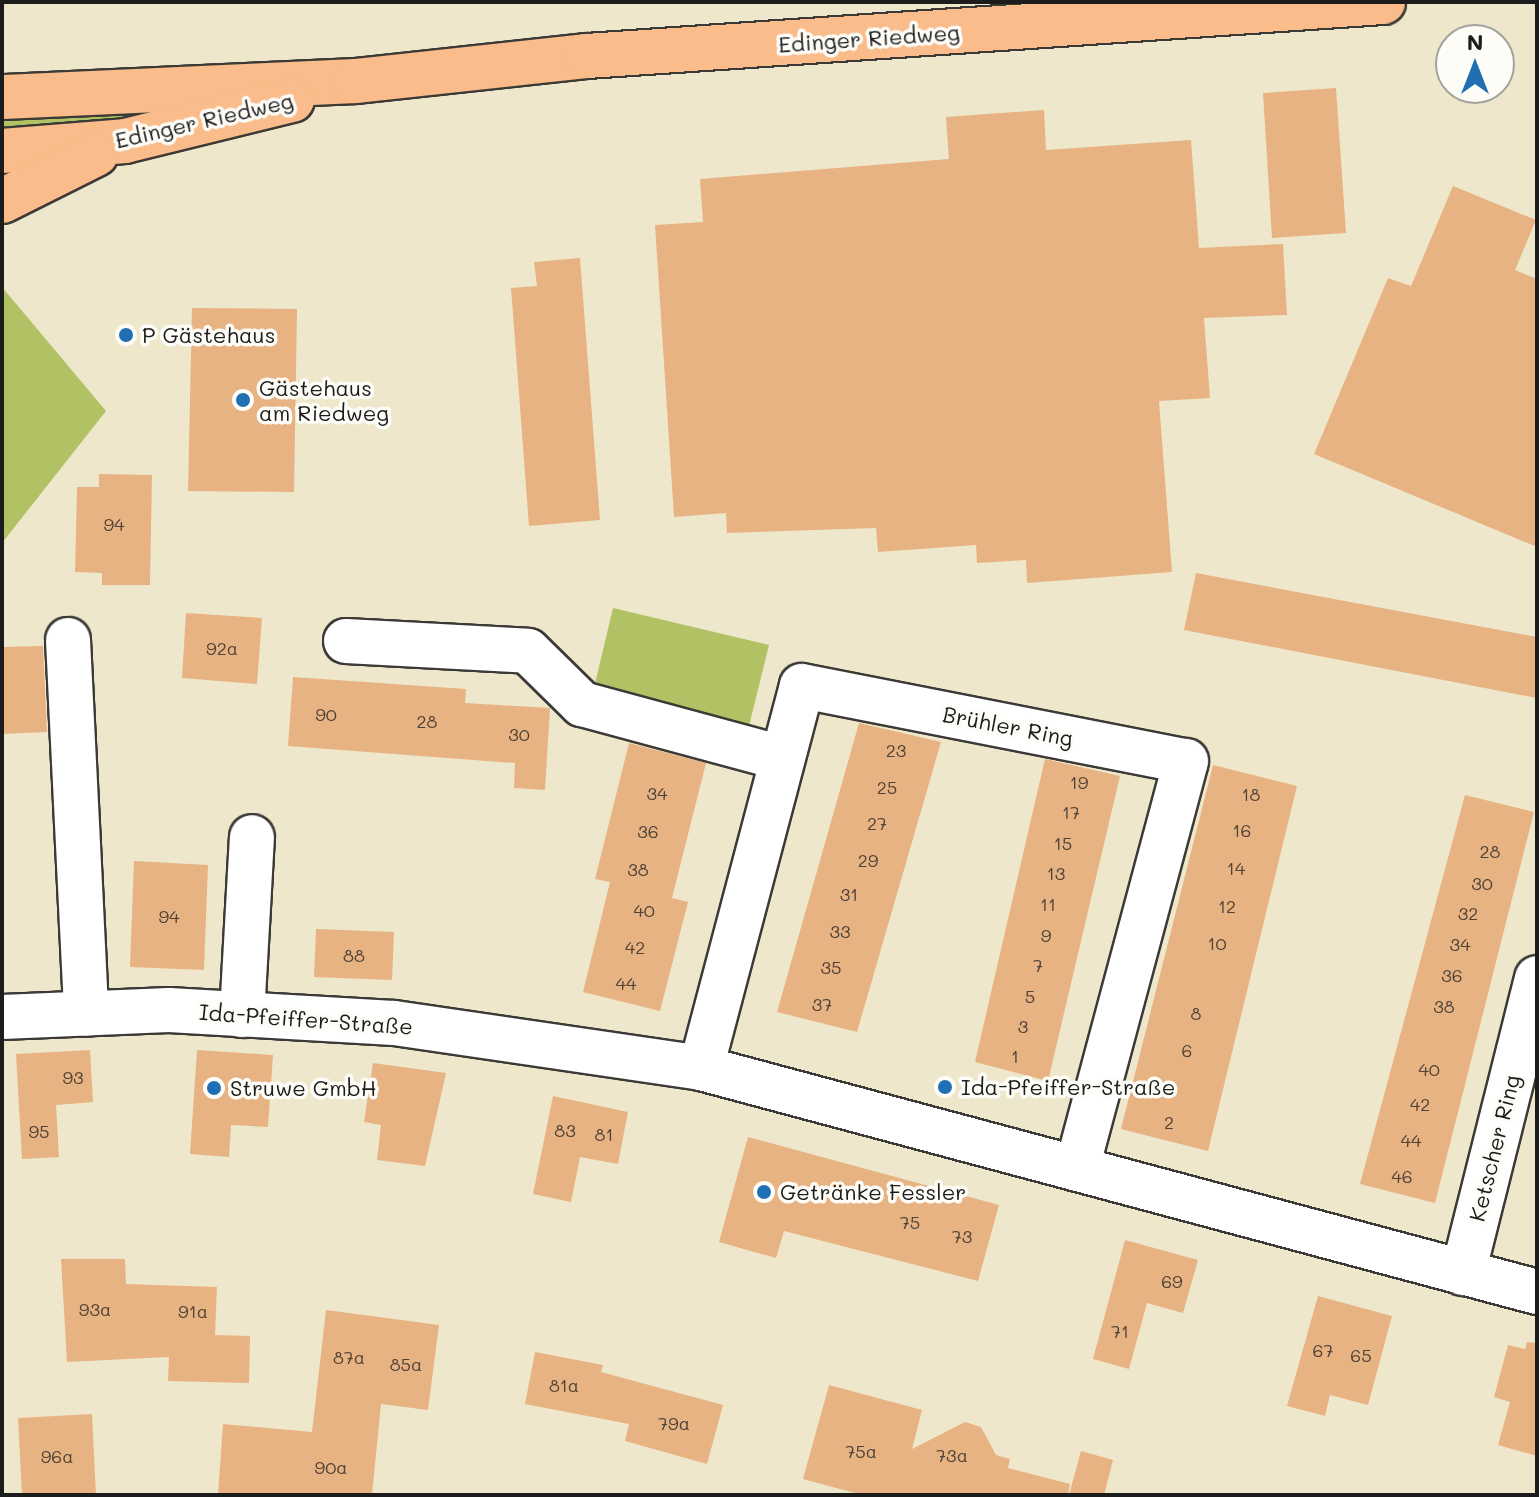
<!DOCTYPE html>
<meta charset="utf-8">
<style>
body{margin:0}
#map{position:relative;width:1539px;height:1497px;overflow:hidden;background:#eee7cb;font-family:Mali,sans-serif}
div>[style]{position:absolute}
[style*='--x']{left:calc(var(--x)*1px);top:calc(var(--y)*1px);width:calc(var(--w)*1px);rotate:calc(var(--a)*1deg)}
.green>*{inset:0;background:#b1c265}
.building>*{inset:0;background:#e8b383}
.roads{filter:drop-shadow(2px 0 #3c3a36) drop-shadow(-2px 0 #3c3a36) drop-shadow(0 2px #3c3a36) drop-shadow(0 -2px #3c3a36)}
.minor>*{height:44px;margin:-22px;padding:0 22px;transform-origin:22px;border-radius:22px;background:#fff}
.major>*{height:44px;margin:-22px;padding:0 22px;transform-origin:22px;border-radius:22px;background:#f9bc8a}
.dots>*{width:22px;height:22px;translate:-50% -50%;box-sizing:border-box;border:4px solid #fdfcf7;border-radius:50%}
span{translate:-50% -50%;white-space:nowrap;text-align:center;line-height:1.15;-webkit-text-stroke:7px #fdfcf7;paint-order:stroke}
.number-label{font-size:18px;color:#4f4236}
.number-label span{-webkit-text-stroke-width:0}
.street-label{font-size:22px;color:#1c1c1c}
.poi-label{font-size:22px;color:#1c1c1c}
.left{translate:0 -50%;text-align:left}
.frame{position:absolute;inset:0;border:4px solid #1c1c1c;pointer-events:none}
.north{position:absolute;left:1435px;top:24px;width:80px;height:80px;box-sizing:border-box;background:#fdfcf7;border:2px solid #a3a29f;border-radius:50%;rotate:0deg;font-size:22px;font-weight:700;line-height:32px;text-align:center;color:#1c1c1c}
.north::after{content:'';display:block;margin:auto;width:28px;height:36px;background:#1f6fb2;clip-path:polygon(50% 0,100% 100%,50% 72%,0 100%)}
</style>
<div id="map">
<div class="green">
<div style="clip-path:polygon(128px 110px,133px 118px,2px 138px,2px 119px)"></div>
<div style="clip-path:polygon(2px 287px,106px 411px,2px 543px)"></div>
<div style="clip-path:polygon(613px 608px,769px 645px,749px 726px,594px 688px)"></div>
</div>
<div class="building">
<div style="clip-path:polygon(1336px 88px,1346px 233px,1272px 238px,1263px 93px)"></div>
<div style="clip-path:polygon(1044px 110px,1046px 150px,1191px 140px,1199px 248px,1283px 244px,1287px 315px,1204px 318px,1210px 398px,1159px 401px,1172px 572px,1027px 583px,1026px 560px,977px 563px,976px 545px,878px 552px,876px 528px,727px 533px,726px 513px,674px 517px,655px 225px,703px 222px,700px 179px,949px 159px,946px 117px)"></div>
<div style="clip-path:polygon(1453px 186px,1536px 220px,1515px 270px,1537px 279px,1537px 547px,1314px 454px,1388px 278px,1411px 286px)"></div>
<div style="clip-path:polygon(580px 258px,600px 520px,529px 526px,511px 288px,537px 286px,534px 262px)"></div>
<div style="clip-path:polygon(192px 308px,297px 309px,294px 492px,188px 491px)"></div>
<div style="clip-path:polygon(99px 474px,152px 475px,150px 585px,102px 585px,102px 573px,75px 572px,77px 487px,99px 487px)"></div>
<div style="clip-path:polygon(1196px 573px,1537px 637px,1537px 698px,1184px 630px)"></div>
<div style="clip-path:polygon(186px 613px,262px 618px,257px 684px,182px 678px)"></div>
<div style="clip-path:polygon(43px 646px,47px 732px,2px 734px,2px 647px)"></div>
<div style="clip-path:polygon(293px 677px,466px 689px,465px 703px,550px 708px,545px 790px,514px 788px,515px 763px,288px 746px)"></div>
<div style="clip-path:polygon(859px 723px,941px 742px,857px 1032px,777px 1012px)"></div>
<div style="clip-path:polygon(629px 743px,706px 763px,672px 898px,688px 902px,660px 1011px,583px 992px,610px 882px,595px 879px)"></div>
<div style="clip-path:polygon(1045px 759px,1120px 776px,1048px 1081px,975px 1062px)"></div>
<div style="clip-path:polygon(1213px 765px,1297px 786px,1208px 1151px,1121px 1129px)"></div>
<div style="clip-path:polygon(1465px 795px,1534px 812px,1435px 1203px,1360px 1184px)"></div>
<div style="clip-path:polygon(134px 861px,208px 865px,204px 970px,130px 967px)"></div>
<div style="clip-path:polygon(316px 929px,394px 932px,392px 980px,314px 977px)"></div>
<div style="clip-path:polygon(90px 1050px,93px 1102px,56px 1105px,59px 1157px,22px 1159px,16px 1054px)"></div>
<div style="clip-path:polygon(197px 1050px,273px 1055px,268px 1127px,231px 1125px,229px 1157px,190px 1154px)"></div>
<div style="clip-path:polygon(373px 1063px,446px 1073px,425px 1166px,377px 1160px,381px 1125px,364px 1122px)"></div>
<div style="clip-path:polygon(553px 1096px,628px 1112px,618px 1164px,580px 1157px,571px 1202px,533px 1194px)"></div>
<div style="clip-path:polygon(748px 1137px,999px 1205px,978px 1281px,784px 1231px,776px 1258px,719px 1242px)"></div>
<div style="clip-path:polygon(1125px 1240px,1198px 1260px,1183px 1313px,1147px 1303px,1129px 1369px,1093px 1359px)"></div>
<div style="clip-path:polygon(61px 1259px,125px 1259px,126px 1284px,217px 1287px,215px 1335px,250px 1336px,249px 1383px,168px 1381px,169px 1357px,67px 1362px)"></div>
<div style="clip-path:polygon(1318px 1296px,1392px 1316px,1368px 1405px,1330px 1395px,1325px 1416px,1287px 1406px)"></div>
<div style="clip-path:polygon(326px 1310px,439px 1325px,428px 1410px,381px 1404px,372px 1495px,218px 1495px,223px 1424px,312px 1432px)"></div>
<div style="clip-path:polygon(1527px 1342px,1537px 1343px,1537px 1456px,1498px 1445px,1510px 1402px,1494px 1397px,1508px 1345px,1525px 1349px)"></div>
<div style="clip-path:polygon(535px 1352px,603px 1365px,601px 1372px,723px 1405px,707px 1464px,625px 1441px,629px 1424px,525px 1404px)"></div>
<div style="clip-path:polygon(829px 1385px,922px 1410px,912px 1449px,965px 1422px,981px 1427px,996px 1455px,1010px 1459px,1008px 1468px,1070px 1484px,1068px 1495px,862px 1495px,803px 1479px)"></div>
<div style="clip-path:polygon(92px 1414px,96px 1495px,22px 1495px,18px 1418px)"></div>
<div style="clip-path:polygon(1081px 1451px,1113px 1460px,1104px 1495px,1069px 1495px)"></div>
</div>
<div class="roads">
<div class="minor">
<div style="--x:68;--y:640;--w:374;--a:87.2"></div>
<div style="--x:346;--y:641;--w:182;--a:3.1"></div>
<div style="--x:528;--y:651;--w:76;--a:44.5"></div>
<div style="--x:582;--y:704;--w:207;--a:15.1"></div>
<div style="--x:242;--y:1015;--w:178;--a:-86.8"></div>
<div style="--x:2;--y:1017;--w:167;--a:-2.4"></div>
<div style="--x:169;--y:1010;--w:225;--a:3.3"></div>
<div style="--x:394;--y:1023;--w:310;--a:8.3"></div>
<div style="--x:701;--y:1068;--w:865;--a:15"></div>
<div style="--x:701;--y:1068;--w:395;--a:-75.2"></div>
<div style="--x:802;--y:686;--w:391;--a:11.1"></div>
<div style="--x:1186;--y:761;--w:422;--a:105"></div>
<div style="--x:1463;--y:1273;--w:304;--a:-75.9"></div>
</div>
<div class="major">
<div style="--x:2;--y:97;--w:354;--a:-2.6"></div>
<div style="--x:356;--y:81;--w:232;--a:-6.2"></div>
<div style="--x:587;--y:56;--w:798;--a:-3.88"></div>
<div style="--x:2;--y:151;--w:123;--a:-4.6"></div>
<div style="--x:125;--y:141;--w:172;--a:-13.8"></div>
<div style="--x:2;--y:201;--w:105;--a:-26.6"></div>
</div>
</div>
<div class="dots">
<div style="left:126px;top:335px;background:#1f6fb2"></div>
<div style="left:243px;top:400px;background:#1f6fb2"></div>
<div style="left:945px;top:1087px;background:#1f6fb2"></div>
<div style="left:214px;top:1088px;background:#1f6fb2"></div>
<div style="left:764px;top:1192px;background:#1f6fb2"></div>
</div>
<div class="number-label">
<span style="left:114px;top:524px">94</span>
<span style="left:222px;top:648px">92a</span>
<span style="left:326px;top:714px">90</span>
<span style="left:427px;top:721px">28</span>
<span style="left:519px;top:734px">30</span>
<span style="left:896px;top:750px">23</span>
<span style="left:1079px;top:782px">19</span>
<span style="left:887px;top:787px">25</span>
<span style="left:657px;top:793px">34</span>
<span style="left:1251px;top:794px">18</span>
<span style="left:1071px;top:812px">17</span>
<span style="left:877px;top:823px">27</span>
<span style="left:1242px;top:830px">16</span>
<span style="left:648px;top:831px">36</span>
<span style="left:1063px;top:843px">15</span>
<span style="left:1490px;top:851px">28</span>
<span style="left:868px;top:860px">29</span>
<span style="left:1236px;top:868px">14</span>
<span style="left:638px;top:869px">38</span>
<span style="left:1056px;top:873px">13</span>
<span style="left:1482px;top:883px">30</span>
<span style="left:849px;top:894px">31</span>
<span style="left:1048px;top:904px">11</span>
<span style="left:1227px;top:906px">12</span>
<span style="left:644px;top:910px">40</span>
<span style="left:1468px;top:913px">32</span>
<span style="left:169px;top:916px">94</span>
<span style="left:840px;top:931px">33</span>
<span style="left:1046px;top:935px">9</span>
<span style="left:1217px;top:943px">10</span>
<span style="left:1460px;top:944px">34</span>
<span style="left:635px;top:947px">42</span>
<span style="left:354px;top:955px">88</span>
<span style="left:1038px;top:965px">7</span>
<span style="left:831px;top:967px">35</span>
<span style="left:1452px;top:975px">36</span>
<span style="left:626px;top:983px">44</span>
<span style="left:1030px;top:996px">5</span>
<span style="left:822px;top:1004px">37</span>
<span style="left:1444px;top:1006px">38</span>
<span style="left:1196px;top:1013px">8</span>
<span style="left:1023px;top:1026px">3</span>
<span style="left:1187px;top:1050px">6</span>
<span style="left:1015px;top:1056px">1</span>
<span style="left:1429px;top:1069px">40</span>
<span style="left:73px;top:1077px">93</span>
<span style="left:1420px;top:1104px">42</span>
<span style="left:1169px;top:1122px">2</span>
<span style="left:565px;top:1130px">83</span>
<span style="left:39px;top:1131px">95</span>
<span style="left:604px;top:1134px">81</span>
<span style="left:1411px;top:1140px">44</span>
<span style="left:1402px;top:1176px">46</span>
<span style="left:910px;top:1222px">75</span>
<span style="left:962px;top:1236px">73</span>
<span style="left:1172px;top:1281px">69</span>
<span style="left:95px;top:1309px">93a</span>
<span style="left:193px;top:1311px">91a</span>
<span style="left:1120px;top:1331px">71</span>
<span style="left:1323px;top:1350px">67</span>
<span style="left:1361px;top:1355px">65</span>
<span style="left:349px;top:1357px">87a</span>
<span style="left:406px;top:1364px">85a</span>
<span style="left:564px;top:1385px">81a</span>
<span style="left:674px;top:1423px">79a</span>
<span style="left:861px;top:1451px">75a</span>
<span style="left:952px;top:1455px">73a</span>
<span style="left:57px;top:1456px">96a</span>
<span style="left:331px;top:1467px">90a</span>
</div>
<div class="street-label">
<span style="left:869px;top:38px;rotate:-4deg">Edinger Riedweg</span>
<span style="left:204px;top:120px;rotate:-13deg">Edinger Riedweg</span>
<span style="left:1008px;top:726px;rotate:11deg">Brühler Ring</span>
<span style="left:306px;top:1019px;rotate:4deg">Ida-Pfeiffer-Straße</span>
<span style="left:1494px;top:1148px;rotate:-76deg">Ketscher Ring</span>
</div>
<div class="poi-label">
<span class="left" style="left:142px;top:335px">P Gästehaus</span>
<span class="left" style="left:259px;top:400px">Gästehaus<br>am Riedweg</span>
<span class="left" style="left:961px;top:1087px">Ida-Pfeiffer-Straße</span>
<span class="left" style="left:230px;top:1088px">Struwe GmbH</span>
<span class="left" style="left:780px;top:1192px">Getränke Fessler</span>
</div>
<div class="frame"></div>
<div class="north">N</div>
</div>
